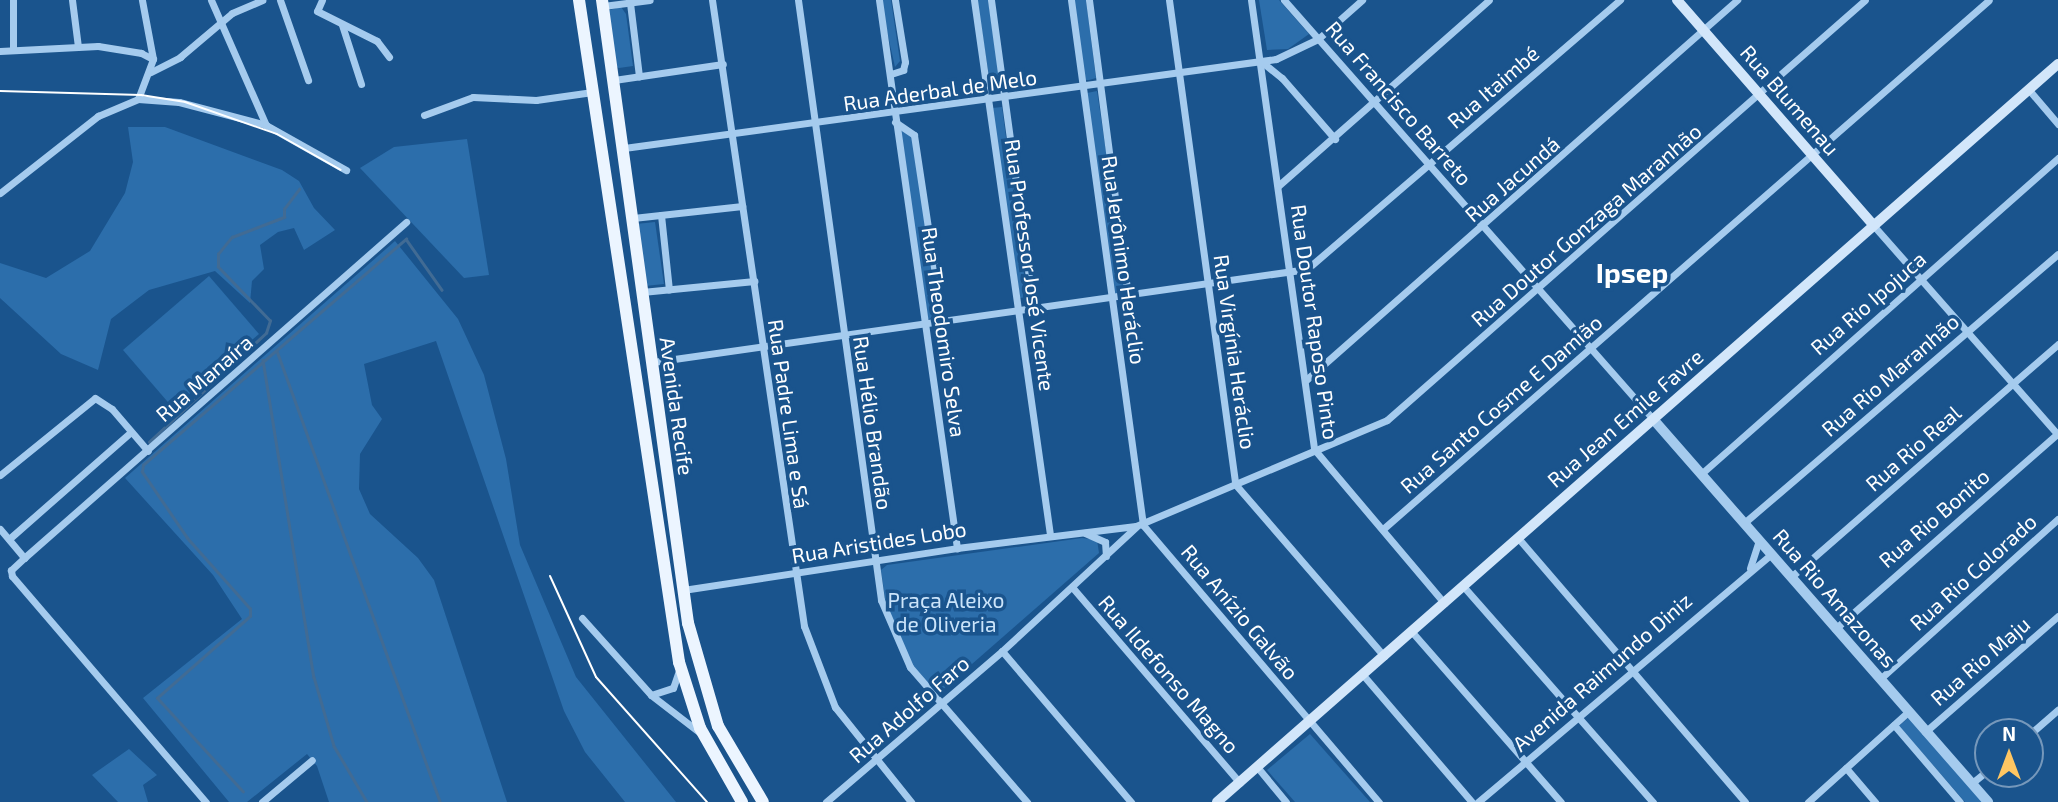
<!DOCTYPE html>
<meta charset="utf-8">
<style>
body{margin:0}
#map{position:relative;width:2058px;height:802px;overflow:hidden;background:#1a548d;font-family:"Exo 2",sans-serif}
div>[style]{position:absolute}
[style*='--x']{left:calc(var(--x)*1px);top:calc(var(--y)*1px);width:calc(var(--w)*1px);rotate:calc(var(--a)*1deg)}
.green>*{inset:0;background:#2c6eab}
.stream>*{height:2.5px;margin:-1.25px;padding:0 1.25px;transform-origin:1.25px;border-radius:1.25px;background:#416b94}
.minor>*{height:7px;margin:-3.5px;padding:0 3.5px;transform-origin:3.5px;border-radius:3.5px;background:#a5cbee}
.tertiary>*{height:10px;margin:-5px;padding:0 5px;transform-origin:5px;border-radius:5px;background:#a5cbee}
.secondary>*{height:10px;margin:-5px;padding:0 5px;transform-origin:5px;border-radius:5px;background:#d2e6fa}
.primary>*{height:12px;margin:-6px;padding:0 6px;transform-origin:6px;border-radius:6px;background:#ecf5ff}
.tram>*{height:2px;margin:-1px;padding:0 1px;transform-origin:1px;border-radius:1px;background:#fff}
span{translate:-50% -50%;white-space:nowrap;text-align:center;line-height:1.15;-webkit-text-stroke:7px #1a548d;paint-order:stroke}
.street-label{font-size:21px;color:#fff}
.park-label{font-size:21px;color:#cbe4fa}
.district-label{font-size:28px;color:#fff;font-weight:700}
.north{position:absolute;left:1974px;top:718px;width:70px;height:70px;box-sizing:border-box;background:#1a548d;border:2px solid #7698bb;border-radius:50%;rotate:0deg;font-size:19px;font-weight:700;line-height:28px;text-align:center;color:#fff}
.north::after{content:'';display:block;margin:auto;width:24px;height:32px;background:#ffc662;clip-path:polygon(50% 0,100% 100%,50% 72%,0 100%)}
</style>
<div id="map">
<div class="green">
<div style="clip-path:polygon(880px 0,891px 0,900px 61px,895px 67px)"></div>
<div style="clip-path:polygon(977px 0,988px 0,1001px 86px,996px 89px,991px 89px)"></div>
<div style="clip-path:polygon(1072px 0,1086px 0,1096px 78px,1089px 80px,1083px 80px)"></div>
<div style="clip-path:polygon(1259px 0,1279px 0,1309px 34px,1288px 49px,1267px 50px)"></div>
<div style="clip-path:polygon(621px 7px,626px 14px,633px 66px,619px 68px,614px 66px,609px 10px)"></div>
<div style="clip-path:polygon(1097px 91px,1127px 292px,1114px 295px,1087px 93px)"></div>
<div style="clip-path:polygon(1002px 107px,1027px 297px,1020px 298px,992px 108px)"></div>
<div style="clip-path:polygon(899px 126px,913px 136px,940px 317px,928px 319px)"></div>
<div style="clip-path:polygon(128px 127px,165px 127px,282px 170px,299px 181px,314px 208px,335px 230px,304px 250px,294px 228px,278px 232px,260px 245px,264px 269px,252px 281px,250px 303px,215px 271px,149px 290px,111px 319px,98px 370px,61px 354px,0 298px,0 263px,46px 278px,90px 251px,125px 193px,133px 162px)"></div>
<div style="clip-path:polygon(467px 139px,489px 275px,464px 278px,360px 168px,394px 147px)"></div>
<div style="clip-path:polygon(655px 222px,664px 284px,645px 286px,636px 224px)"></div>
<div style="clip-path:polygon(395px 241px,458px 319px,484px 375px,506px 459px,520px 545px,576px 677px,676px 802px,625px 802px,585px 752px,564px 711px,436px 341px,364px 364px,372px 405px,382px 419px,360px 454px,359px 489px,370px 514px,418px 558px,434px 580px,507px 802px,329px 802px,317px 766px,307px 754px,247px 802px,229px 802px,143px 698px,242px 619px,213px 575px,125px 478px)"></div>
<div style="clip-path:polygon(209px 276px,259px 334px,173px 408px,123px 350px)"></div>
<div style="clip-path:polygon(1082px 538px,1097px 540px,1099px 553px,940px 692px,933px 692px,912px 667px,886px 605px,881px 570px,887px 565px)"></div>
<div style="clip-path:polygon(1909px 717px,1983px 802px,1965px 802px,1899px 726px)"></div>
<div style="clip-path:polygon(1310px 734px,1370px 802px,1295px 802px,1267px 770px)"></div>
<div style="clip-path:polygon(129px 749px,157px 775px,143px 785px,148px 802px,118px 802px,92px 775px)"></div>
</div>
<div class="stream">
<div style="--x:277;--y:351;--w:480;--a:70.1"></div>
<div style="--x:263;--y:360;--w:321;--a:80.9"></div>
<div style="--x:314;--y:677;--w:72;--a:73.8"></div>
<div style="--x:334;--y:746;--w:65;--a:59.5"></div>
<div style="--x:149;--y:442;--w:160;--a:-43"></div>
<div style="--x:266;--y:333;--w:13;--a:-72"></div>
<div style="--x:270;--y:321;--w:75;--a:-133.9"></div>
<div style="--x:218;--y:267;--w:13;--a:-90"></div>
<div style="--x:218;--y:254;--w:22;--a:-51"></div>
<div style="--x:232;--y:237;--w:56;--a:-21"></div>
<div style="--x:284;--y:217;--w:8;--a:-90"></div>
<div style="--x:284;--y:209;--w:25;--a:-53"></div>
<div style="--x:243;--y:792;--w:127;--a:-132.5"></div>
<div style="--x:157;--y:698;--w:124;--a:-41.4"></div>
<div style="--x:250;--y:616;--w:7;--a:-90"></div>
<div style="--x:250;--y:609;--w:95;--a:-131.6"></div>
<div style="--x:187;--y:538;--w:80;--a:-124.3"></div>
<div style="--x:142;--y:472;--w:7;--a:-82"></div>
<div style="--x:143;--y:465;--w:347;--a:-40.7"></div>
<div style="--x:406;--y:239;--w:62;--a:54.8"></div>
</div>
<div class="minor">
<div style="--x:72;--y:0;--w:47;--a:82.7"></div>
<div style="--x:211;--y:0;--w:137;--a:66.3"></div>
<div style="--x:280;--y:0;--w:85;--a:70.7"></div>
<div style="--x:322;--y:0;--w:12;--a:114"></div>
<div style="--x:317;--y:11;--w:67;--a:26.6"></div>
<div style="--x:377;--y:41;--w:20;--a:53"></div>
<div style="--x:712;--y:0;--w:633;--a:81.64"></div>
<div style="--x:804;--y:626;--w:87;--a:69.1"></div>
<div style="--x:835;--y:707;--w:122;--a:51.3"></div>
<div style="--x:798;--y:0;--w:606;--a:82.12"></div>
<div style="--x:881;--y:600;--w:73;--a:66.6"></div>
<div style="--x:910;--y:667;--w:179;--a:49.1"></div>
<div style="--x:879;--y:0;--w:554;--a:81.9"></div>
<div style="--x:974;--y:0;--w:540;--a:81.91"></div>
<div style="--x:991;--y:0;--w:310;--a:82.2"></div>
<div style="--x:1071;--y:0;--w:530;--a:82.19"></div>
<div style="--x:1089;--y:0;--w:298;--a:82.5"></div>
<div style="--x:1169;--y:0;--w:488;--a:82.2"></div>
<div style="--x:1235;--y:484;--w:228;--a:49.1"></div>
<div style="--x:1251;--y:0;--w:453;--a:82"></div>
<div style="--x:1314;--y:449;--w:202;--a:49.8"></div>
<div style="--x:1284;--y:0;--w:558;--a:48.63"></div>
<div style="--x:630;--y:3;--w:74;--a:83"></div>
<div style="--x:603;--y:6;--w:47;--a:-7.3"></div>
<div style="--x:342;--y:25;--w:62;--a:72.1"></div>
<div style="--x:13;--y:50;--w:50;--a:-90"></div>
<div style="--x:0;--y:51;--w:98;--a:-2.9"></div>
<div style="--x:98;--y:46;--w:44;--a:9.2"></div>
<div style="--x:141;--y:53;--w:13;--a:27"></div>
<div style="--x:1262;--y:62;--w:26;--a:39"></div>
<div style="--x:1282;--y:78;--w:81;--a:49"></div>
<div style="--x:151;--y:72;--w:33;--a:-27"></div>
<div style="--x:180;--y:57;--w:68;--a:-40.2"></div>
<div style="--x:232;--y:13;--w:33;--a:-23"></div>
<div style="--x:891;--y:74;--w:13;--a:-18"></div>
<div style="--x:903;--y:70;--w:8;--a:-76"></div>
<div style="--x:905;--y:62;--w:63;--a:-99.2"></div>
<div style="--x:614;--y:80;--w:110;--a:-8.4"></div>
<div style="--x:2029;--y:90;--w:45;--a:49.5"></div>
<div style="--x:138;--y:99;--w:41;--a:4.2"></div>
<div style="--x:179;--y:102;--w:90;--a:14.8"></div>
<div style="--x:266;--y:125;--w:92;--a:29.4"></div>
<div style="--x:424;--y:115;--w:52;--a:-20.2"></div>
<div style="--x:473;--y:97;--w:63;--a:2.7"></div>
<div style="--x:536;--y:100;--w:57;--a:-8.1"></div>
<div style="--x:895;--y:122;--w:23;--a:34"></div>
<div style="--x:914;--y:135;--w:187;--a:81.4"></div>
<div style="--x:624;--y:148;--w:658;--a:-7.77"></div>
<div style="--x:1276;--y:59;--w:47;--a:-25.5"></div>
<div style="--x:1318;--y:39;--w:59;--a:-41.6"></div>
<div style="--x:1278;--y:186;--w:281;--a:-41.4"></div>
<div style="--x:0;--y:193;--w:125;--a:-38.2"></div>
<div style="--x:98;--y:116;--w:43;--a:-23"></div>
<div style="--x:138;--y:99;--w:43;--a:-69.4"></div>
<div style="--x:153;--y:59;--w:60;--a:-100.6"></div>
<div style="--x:661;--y:215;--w:75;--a:83.9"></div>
<div style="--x:633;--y:218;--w:110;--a:-6.3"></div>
<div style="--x:1873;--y:225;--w:280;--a:48.6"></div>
<div style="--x:642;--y:292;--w:113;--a:-5.6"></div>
<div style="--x:653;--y:362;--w:661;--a:-8.09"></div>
<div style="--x:1307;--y:269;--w:413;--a:-40.7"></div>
<div style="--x:1306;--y:380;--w:575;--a:-41.4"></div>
<div style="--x:1701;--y:474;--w:477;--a:-41.5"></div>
<div style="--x:0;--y:475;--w:122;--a:-39"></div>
<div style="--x:95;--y:398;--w:20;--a:33"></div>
<div style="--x:112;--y:409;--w:55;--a:49.4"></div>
<div style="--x:1744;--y:523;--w:413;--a:-40.6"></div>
<div style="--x:1143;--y:525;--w:364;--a:49.6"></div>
<div style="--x:0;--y:529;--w:38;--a:50"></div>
<div style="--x:24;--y:558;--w:18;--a:137"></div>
<div style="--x:11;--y:570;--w:6;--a:81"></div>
<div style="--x:12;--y:576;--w:298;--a:49.4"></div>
<div style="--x:1383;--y:529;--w:804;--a:-41.12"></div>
<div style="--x:1085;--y:533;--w:22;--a:24"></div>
<div style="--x:1105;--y:542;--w:14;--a:86"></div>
<div style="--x:1518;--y:538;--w:348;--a:49.3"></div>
<div style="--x:9;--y:539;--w:162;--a:-41.3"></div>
<div style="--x:24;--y:558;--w:509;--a:-41.33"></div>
<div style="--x:1750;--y:568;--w:29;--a:-72"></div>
<div style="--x:1791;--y:577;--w:354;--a:-41.1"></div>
<div style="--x:1463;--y:586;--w:288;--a:48.7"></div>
<div style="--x:1072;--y:587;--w:258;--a:49.4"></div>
<div style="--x:683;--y:590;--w:277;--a:-8.7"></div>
<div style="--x:957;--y:548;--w:180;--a:-7"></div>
<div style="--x:1136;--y:526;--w:272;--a:-22.9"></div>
<div style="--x:1387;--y:420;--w:636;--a:-41.3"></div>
<div style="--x:582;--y:618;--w:103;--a:48.1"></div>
<div style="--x:651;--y:695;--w:61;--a:37.6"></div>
<div style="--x:1835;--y:629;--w:295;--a:-41.3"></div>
<div style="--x:1412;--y:632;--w:226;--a:48.8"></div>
<div style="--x:1002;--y:651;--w:199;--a:49.5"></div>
<div style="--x:1363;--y:675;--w:167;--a:49.4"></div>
<div style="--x:1880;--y:679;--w:239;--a:-42"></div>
<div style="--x:651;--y:695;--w:23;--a:-18"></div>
<div style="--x:673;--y:688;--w:21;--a:-71"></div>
<div style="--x:1894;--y:725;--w:101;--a:49.4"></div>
<div style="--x:1925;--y:732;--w:176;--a:-41.1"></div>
<div style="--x:2030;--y:734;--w:37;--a:-41"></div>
<div style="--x:1258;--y:768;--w:44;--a:50.5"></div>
<div style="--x:1846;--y:768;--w:45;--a:49.5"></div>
<div style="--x:1972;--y:783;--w:21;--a:-39"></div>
<div style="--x:262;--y:802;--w:65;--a:-40"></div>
<div style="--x:826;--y:802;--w:232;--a:-40.6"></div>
<div style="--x:1002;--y:651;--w:183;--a:-42.8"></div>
<div style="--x:1478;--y:802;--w:384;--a:-40.2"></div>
<div style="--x:1808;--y:802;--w:135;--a:-42"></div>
</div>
<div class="tertiary">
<div style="--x:1653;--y:419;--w:509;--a:48.82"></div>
</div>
<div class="secondary">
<div style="--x:1677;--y:0;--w:298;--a:48.9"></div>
<div style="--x:1217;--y:802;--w:1119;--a:-41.27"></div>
</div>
<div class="primary">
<div style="--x:579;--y:0;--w:670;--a:81.41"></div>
<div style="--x:679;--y:662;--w:69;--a:72.3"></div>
<div style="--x:700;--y:728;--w:85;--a:60.4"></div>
<div style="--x:602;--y:0;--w:629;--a:82.14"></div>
<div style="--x:688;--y:623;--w:107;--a:73.8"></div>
<div style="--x:718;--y:726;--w:88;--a:59.4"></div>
</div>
<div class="tram">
<div style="--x:0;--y:91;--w:141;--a:1.6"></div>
<div style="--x:141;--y:95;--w:45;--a:9"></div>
<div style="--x:185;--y:102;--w:97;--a:19.2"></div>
<div style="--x:277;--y:134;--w:73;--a:29.4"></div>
<div style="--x:550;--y:576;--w:111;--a:65.5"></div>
<div style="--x:596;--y:677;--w:167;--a:48.4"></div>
</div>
<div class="street-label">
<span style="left:1493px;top:87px;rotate:-41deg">Rua Itaimbé</span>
<span style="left:940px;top:90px;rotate:-8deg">Rua Aderbal de Melo</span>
<span style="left:1790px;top:100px;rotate:49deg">Rua Blumenau</span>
<span style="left:1399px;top:103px;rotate:49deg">Rua Francisco Barreto</span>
<span style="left:1512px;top:179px;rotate:-41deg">Rua Jacundá</span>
<span style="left:1586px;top:225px;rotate:-41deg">Rua Doutor Gonzaga Maranhão</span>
<span style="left:1124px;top:260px;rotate:82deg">Rua Jerônimo Heráclio</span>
<span style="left:1030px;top:265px;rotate:82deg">Rua Professor José Vicente</span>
<span style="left:1868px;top:303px;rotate:-41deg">Rua Rio Ipojuca</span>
<span style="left:1315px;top:322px;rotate:82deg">Rua Doutor Raposo Pinto</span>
<span style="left:944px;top:332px;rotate:82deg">Rua Theodomiro Selva</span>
<span style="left:1235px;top:352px;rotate:82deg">Rua Virgínia Heráclio</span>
<span style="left:1890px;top:375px;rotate:-41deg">Rua Rio Maranhão</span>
<span style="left:204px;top:378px;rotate:-41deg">Rua Manaíra</span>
<span style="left:1501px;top:404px;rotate:-41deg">Rua Santo Cosme E Damião</span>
<span style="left:677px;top:406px;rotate:82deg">Avenida Recife</span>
<span style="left:789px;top:414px;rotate:82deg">Rua Padre Lima e Sá</span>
<span style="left:1625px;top:418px;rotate:-41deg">Rua Jean Emile Favre</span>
<span style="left:873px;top:423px;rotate:82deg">Rua Hélio Brandão</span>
<span style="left:1913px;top:448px;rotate:-41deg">Rua Rio Real</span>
<span style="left:1934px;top:518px;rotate:-41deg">Rua Rio Bonito</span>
<span style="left:879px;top:542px;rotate:-9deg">Rua Aristides Lobo</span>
<span style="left:1973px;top:572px;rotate:-42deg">Rua Rio Colorado</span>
<span style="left:1835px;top:598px;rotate:49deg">Rua Rio Amazonas</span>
<span style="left:1240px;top:612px;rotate:50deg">Rua Anízio Galvão</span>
<span style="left:1980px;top:661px;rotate:-41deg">Rua Rio Maju</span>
<span style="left:1602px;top:672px;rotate:-41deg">Avenida Raimundo Diniz</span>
<span style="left:1169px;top:674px;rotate:49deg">Rua Ildefonso Magno</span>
<span style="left:909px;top:709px;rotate:-41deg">Rua Adolfo Faro</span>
</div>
<div class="park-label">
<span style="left:946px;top:612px">Praça Aleixo<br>de Oliveria</span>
</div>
<div class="district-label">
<span style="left:1632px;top:272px">Ipsep</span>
</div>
<div class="north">N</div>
</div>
